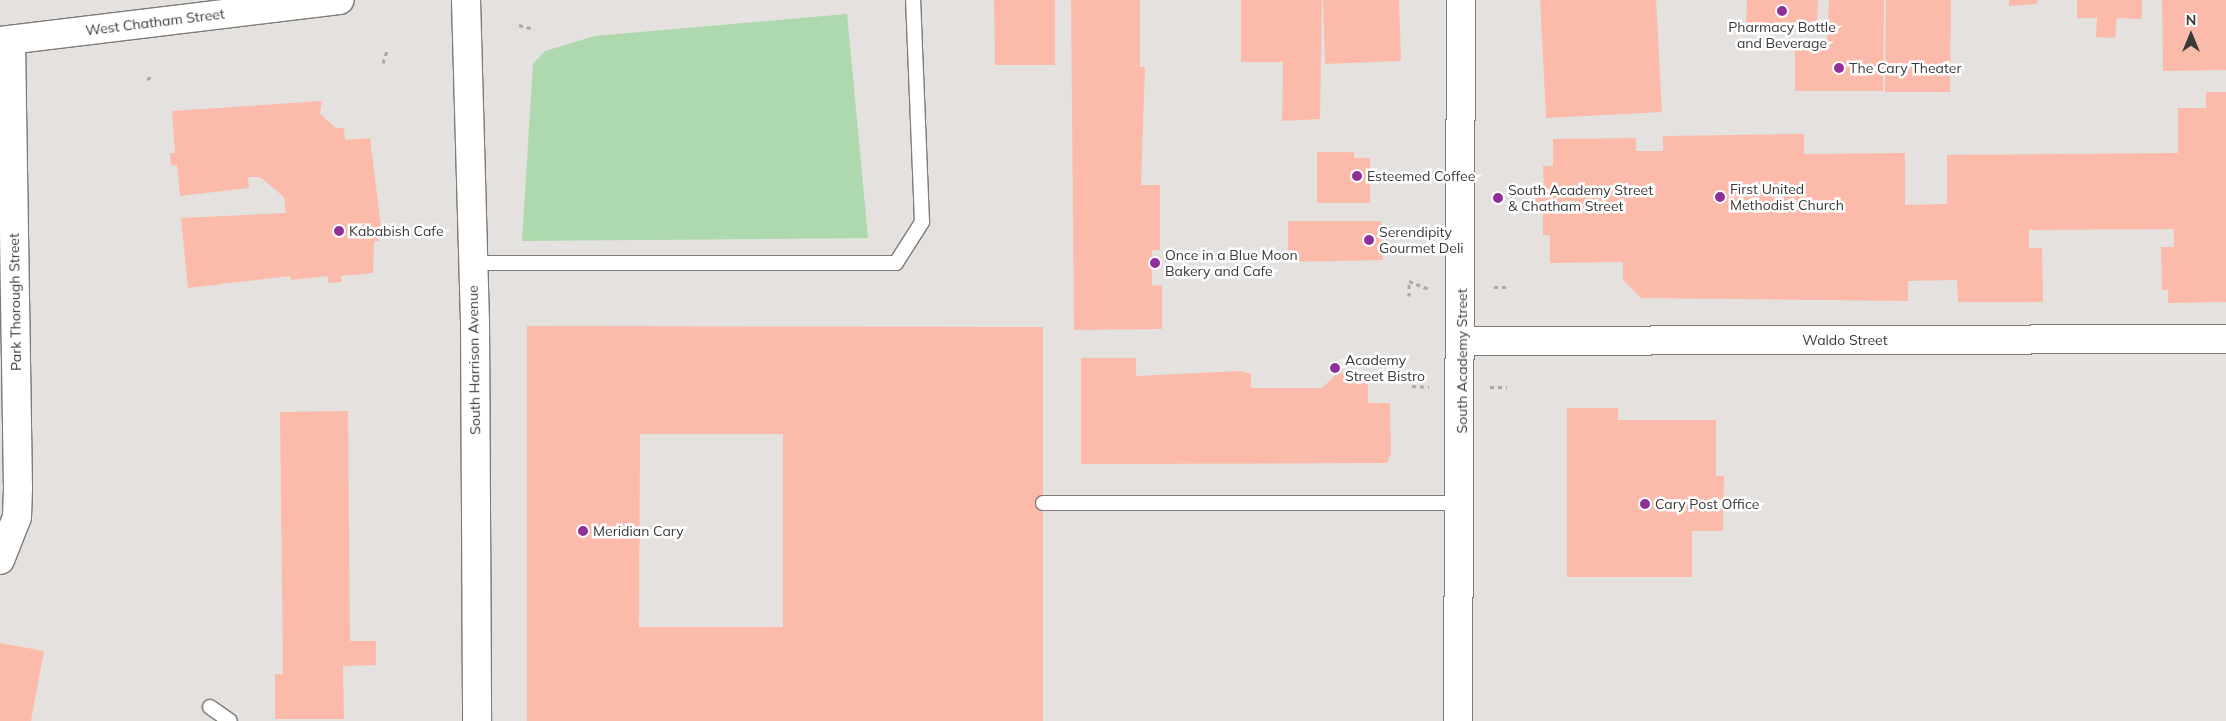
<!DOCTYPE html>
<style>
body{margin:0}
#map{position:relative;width:2226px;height:721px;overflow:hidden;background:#e4e1de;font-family:Mulish,sans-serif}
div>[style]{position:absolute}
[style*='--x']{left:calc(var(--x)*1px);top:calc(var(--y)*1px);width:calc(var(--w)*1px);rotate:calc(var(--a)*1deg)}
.green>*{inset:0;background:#aed8ad}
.building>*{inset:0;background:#fcbbaa}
.path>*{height:3px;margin-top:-1.5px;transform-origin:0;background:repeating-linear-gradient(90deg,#aba8a6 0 4px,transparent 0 8px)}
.roads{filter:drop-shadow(1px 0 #7e7b78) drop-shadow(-1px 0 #7e7b78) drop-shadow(0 1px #7e7b78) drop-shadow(0 -1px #7e7b78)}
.service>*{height:14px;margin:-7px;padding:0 7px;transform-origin:7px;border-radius:7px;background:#fff}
.minor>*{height:28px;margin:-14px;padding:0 14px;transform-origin:14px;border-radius:14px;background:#fff}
.tertiary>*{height:28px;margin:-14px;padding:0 14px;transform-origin:14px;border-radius:14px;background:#fff}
.secondary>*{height:28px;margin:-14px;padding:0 14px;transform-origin:14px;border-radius:14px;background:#fff}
.dots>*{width:14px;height:14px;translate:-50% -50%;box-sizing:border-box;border:2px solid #fff;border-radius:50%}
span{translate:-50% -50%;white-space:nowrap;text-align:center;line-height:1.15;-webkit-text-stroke:5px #fff;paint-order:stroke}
.street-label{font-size:14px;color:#3a3938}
.poi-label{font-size:14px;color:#3a3938}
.left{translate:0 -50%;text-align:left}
.north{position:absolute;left:2166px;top:10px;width:50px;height:50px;-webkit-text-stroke:4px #fff;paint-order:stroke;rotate:0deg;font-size:14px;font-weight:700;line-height:20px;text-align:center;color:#3a3938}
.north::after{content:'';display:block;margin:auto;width:18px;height:22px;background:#3a3938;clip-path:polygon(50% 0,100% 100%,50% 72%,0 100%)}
</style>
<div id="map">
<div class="green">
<div style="clip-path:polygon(847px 14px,868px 238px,522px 241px,533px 64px,545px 51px,595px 36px)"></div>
</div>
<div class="building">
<div style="clip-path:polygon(994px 0,1055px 0,1055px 65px,995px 65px)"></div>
<div style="clip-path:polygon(1071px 0,1140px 0,1140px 67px,1145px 67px,1141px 185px,1160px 185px,1160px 250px,1152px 250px,1152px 286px,1162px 285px,1162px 329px,1074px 330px)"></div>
<div style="clip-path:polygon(1241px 0,1322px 0,1320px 119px,1282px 121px,1283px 62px,1241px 62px)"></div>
<div style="clip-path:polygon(1323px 0,1399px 0,1401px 61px,1325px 64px)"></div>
<div style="clip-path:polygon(1540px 0,1656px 0,1662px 112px,1546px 118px)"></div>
<div style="clip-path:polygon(1747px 0,1818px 0,1817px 21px,1746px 28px)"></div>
<div style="clip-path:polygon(1829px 0,1884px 0,1883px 91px,1795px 91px,1795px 45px,1827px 45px)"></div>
<div style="clip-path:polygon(1886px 0,1951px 0,1950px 92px,1885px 92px)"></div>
<div style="clip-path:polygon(2009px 0,2037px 0,2037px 4px,2009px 6px)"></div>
<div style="clip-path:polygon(2077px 0,2142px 0,2142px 19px,2117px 18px,2115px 38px,2096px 37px,2097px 18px,2077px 18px)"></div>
<div style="clip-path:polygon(2162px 0,2226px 0,2226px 70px,2163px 71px)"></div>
<div style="clip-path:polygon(2206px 92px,2226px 92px,2226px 302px,2168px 303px,2168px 290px,2162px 290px,2161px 247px,2174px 247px,2174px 229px,2029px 230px,2029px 248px,2042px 248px,2043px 302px,1958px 302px,1957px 280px,1908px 281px,1908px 301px,1641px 298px,1623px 280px,1623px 262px,1550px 263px,1550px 235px,1543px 235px,1543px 210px,1534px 210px,1534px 190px,1544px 190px,1543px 166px,1553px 166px,1553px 139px,1636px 138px,1636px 151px,1663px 151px,1663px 136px,1804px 134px,1804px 154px,1905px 153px,1905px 205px,1947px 204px,1947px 155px,2178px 153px,2178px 108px,2206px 108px)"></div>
<div style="clip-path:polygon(322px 101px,320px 114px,336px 128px,344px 128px,345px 140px,370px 138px,381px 227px,379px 241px,374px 241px,373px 273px,341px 276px,342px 282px,328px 283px,328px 276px,291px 280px,290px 276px,188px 288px,181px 218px,286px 213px,284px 197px,260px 177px,248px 177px,249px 188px,180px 196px,177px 165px,171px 166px,170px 153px,175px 153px,172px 111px)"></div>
<div style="clip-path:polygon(1317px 152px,1354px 152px,1354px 158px,1370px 158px,1370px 203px,1317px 203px)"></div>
<div style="clip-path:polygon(1288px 221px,1381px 221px,1383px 260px,1288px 262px)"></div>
<div style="clip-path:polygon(evenodd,527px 326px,1043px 327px,1043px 721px,527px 721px,527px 326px,640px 434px,783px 434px,783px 627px,639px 627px,640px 434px)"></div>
<div style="clip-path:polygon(1081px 358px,1136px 358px,1136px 376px,1240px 371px,1251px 374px,1251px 388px,1322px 388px,1338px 373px,1354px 372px,1368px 385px,1368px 403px,1390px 403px,1391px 453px,1387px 463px,1081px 464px)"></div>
<div style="clip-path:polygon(1567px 408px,1618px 408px,1618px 420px,1716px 420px,1716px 476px,1724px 476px,1723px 531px,1692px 531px,1692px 577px,1567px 577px)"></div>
<div style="clip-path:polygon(348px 411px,350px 641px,376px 641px,376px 665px,343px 666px,344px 719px,275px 719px,275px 674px,283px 674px,280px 412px)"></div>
<div style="clip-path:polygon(0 643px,44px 651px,31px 721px,0 721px)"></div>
</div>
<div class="path">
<div style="--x:519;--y:25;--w:16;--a:15"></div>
<div style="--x:383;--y:63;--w:13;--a:-72"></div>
<div style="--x:147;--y:79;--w:5;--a:-22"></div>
<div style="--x:1494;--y:287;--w:13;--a:0"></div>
<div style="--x:1409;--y:296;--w:15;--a:-90"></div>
<div style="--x:1409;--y:281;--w:22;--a:22"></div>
<div style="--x:1412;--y:386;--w:17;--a:3"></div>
<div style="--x:1490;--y:387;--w:17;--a:0"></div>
</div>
<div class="roads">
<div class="service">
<div style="--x:473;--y:263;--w:423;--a:0"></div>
<div style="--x:896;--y:263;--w:49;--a:-57.6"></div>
<div style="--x:922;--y:222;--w:222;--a:-92.3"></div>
<div style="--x:1043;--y:503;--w:418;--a:0"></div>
<div style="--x:210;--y:707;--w:24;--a:35"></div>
</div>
<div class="minor">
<div style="--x:1463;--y:341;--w:763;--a:-0.15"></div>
<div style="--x:0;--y:560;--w:46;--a:-68.4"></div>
<div style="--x:17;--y:517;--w:29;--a:-88"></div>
<div style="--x:18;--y:488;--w:448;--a:-90.9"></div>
</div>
<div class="tertiary">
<div style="--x:466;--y:0;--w:320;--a:88.4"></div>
<div style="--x:475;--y:320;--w:401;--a:89.7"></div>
</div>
<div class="secondary">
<div style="--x:0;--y:41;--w:342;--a:-6.9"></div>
<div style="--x:1458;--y:721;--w:721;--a:-89.76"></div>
</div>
</div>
<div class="dots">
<div style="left:1782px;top:11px;background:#8f2f98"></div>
<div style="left:1839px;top:68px;background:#8f2f98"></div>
<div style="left:1357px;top:176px;background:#8f2f98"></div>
<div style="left:1720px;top:197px;background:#8f2f98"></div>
<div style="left:1498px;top:198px;background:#8f2f98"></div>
<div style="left:339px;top:231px;background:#8f2f98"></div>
<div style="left:1369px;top:240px;background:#8f2f98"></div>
<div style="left:1155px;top:263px;background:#8f2f98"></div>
<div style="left:1335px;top:368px;background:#8f2f98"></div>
<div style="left:1645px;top:504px;background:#8f2f98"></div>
<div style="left:583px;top:531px;background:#8f2f98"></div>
</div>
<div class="street-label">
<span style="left:155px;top:22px;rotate:-7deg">West Chatham Street</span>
<span style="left:15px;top:302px;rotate:-91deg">Park Thorough Street</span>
<span style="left:1845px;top:340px">Waldo Street</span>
<span style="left:474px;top:360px;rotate:-91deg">South Harrison Avenue</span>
<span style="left:1462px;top:361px;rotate:-90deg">South Academy Street</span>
</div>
<div class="poi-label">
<span style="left:1782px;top:35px">Pharmacy Bottle<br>and Beverage</span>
<span class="left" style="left:1849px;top:68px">The Cary Theater</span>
<span class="left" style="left:1367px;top:176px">Esteemed Coffee</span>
<span class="left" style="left:1730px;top:197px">First United<br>Methodist Church</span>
<span class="left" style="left:1508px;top:198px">South Academy Street<br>&amp; Chatham Street</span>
<span class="left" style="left:349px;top:231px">Kababish Cafe</span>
<span class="left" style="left:1379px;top:240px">Serendipity<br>Gourmet Deli</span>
<span class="left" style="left:1165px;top:263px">Once in a Blue Moon<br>Bakery and Cafe</span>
<span class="left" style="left:1345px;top:368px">Academy<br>Street Bistro</span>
<span class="left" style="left:1655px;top:504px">Cary Post Office</span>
<span class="left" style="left:593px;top:531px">Meridian Cary</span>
</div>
<div class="north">N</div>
</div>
